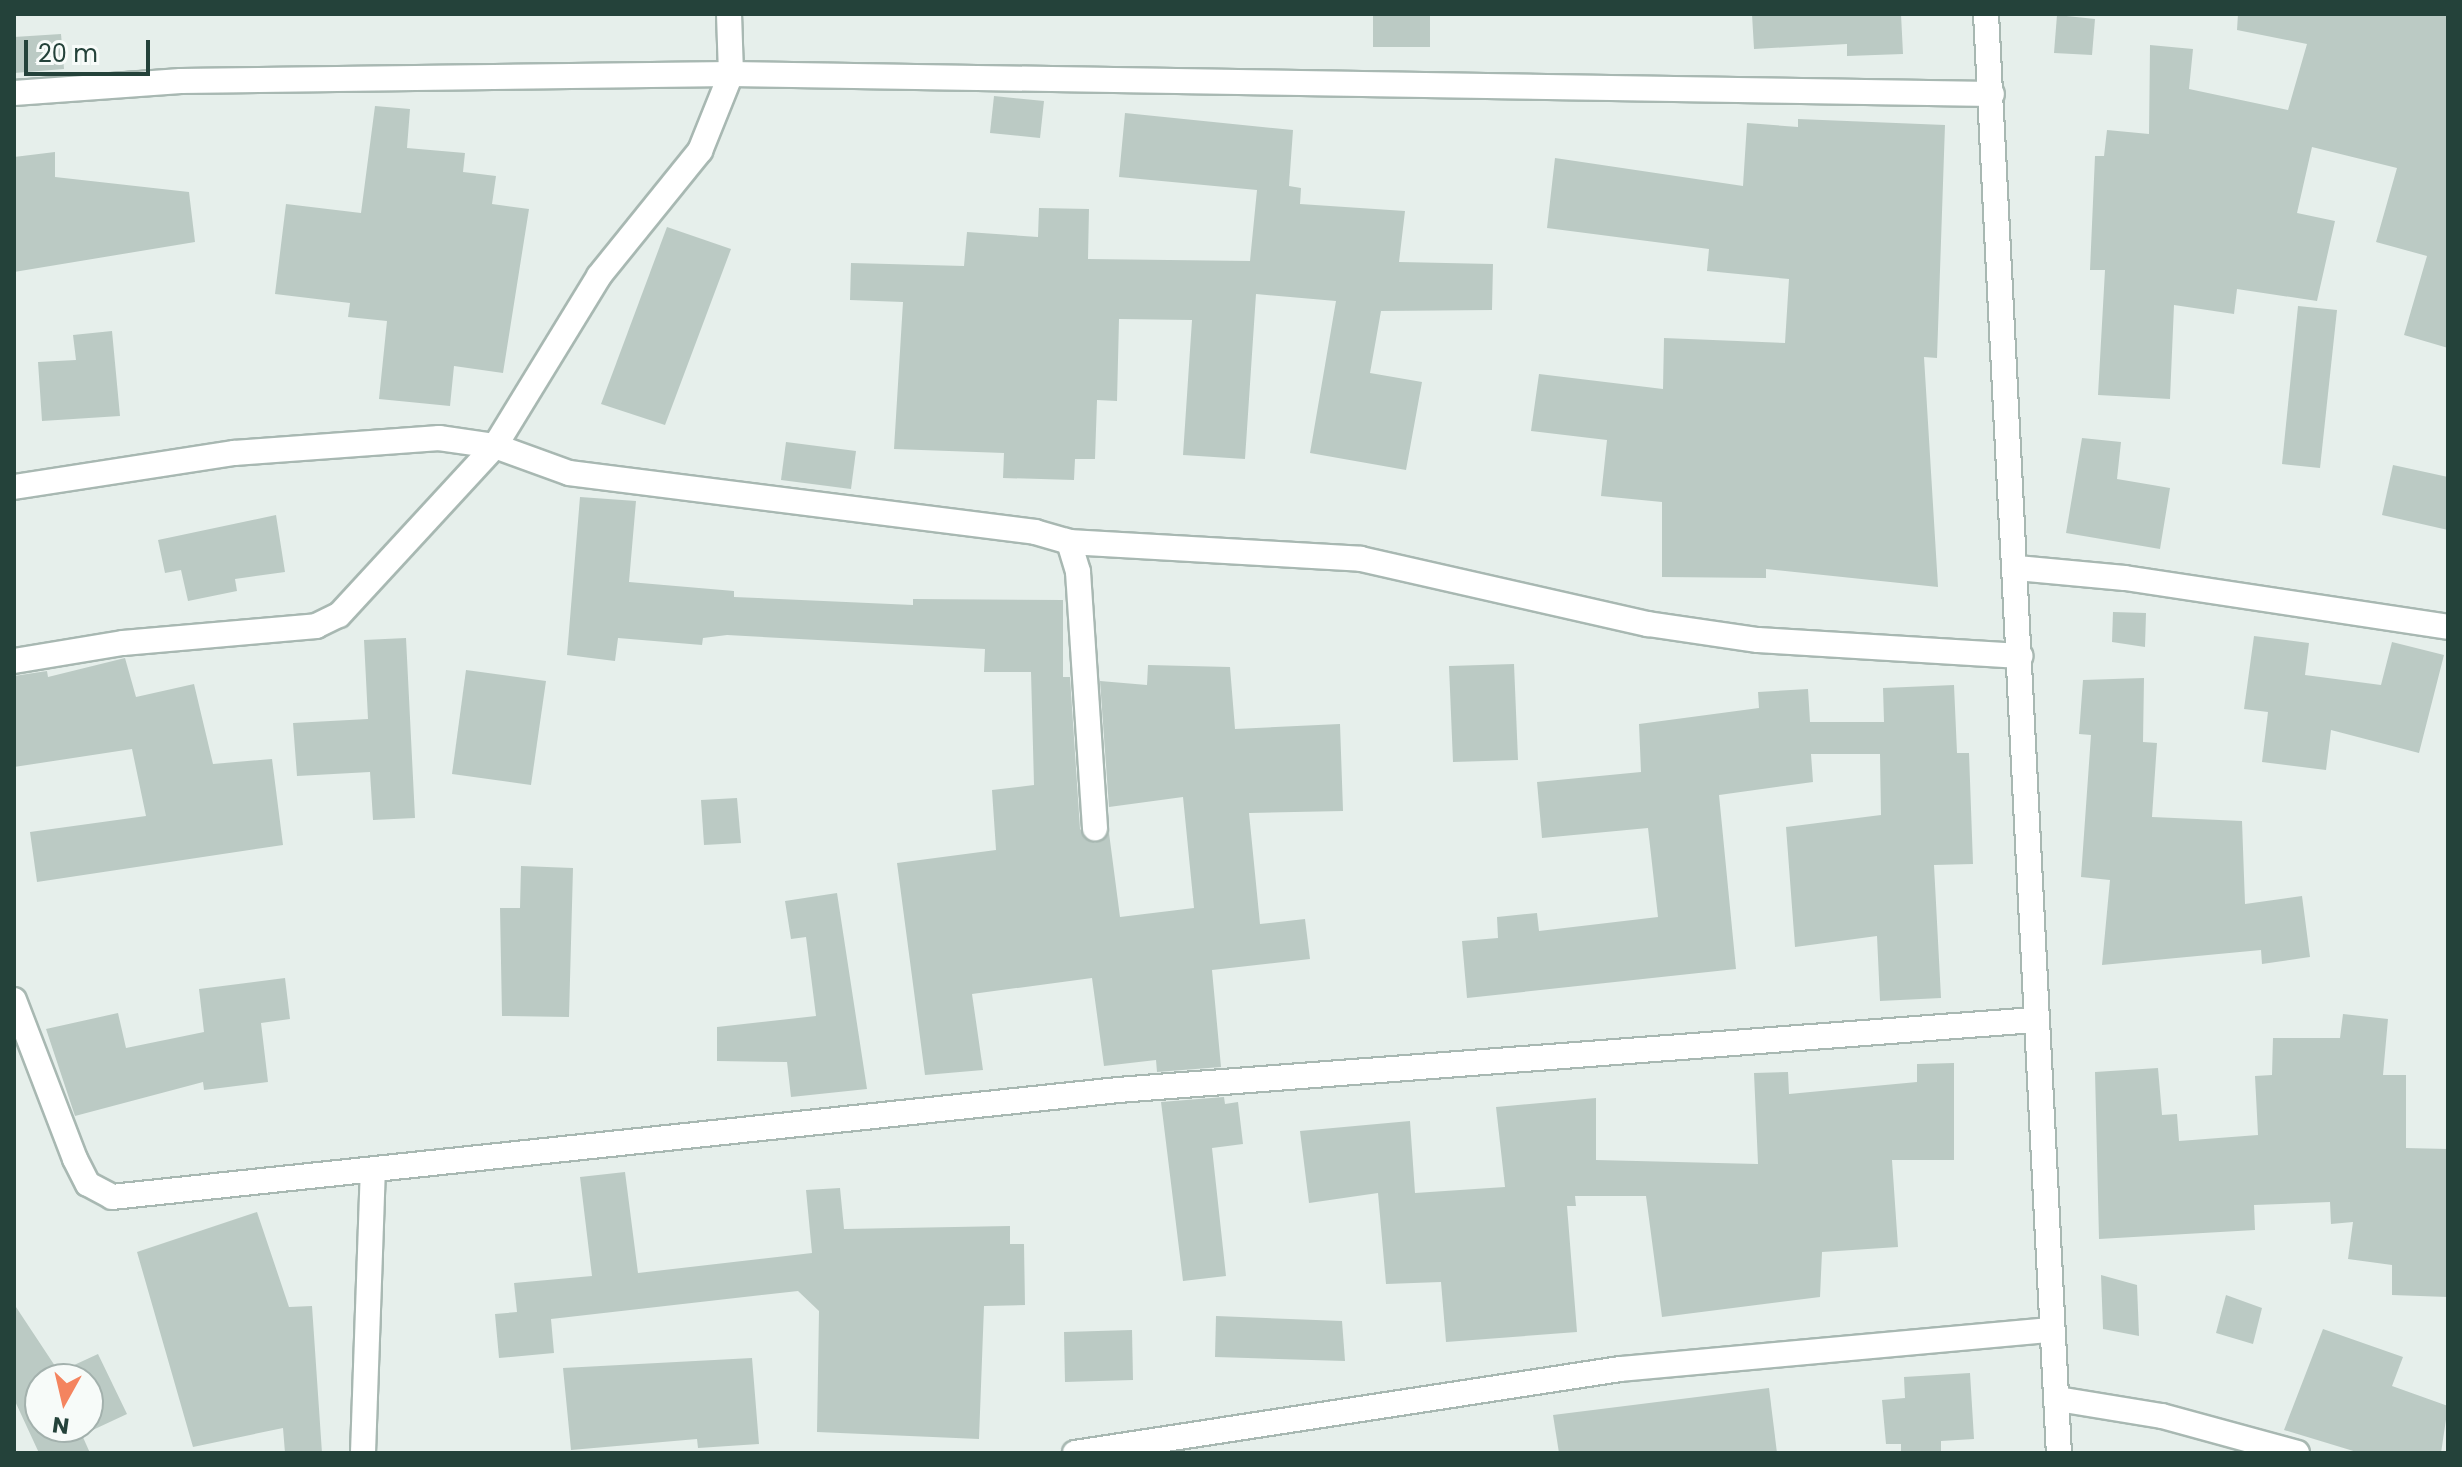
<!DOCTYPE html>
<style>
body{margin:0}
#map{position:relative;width:2462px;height:1467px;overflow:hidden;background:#e6efeb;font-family:Poppins,sans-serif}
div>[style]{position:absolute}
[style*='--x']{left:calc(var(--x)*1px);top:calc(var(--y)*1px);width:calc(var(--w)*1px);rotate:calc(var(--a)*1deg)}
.building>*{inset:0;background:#bbcac4}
.roads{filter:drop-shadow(2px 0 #a8b8b2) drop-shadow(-2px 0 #a8b8b2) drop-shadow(0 2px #a8b8b2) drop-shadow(0 -2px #a8b8b2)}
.minor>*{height:24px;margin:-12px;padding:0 12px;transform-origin:12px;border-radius:12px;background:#fff}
span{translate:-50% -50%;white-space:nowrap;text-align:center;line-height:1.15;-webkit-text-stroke:7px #f7fbf9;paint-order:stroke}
.frame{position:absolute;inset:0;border:16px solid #24423a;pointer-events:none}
.north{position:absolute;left:24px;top:1363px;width:80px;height:80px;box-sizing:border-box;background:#f7fbf9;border:2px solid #a3b1ad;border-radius:50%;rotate:188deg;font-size:22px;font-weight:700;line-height:32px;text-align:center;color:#24423a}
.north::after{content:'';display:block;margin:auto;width:28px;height:36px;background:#f4845f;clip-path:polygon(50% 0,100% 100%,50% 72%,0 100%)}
.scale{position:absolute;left:24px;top:40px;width:126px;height:36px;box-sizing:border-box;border:4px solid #24423a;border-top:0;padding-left:10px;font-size:24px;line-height:28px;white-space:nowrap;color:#24423a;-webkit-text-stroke:6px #f7fbf9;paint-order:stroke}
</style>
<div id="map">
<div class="building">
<div style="clip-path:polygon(1373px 14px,1430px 14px,1430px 47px,1373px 47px)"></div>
<div style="clip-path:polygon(1752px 14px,1901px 14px,1903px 54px,1847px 56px,1847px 44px,1754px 49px)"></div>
<div style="clip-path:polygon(2238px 14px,2448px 14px,2448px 348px,2404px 335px,2427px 256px,2376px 242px,2397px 168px,2312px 147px,2297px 213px,2335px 221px,2317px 301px,2237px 289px,2234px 314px,2174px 305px,2170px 399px,2098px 395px,2105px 270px,2090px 270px,2095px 156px,2104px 156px,2107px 130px,2149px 134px,2150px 45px,2193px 49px,2189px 89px,2288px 110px,2307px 44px,2237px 30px)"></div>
<div style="clip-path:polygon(2057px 15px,2095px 19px,2092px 55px,2054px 53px)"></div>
<div style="clip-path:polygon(61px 34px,64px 69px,14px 73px,14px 37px)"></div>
<div style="clip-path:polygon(994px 96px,1044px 101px,1040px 138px,990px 133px)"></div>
<div style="clip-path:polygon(375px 106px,410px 109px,407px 148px,465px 153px,463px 172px,496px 176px,492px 204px,529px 209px,503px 373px,454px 366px,450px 406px,379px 399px,387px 321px,348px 317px,350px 303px,275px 294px,286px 204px,361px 213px)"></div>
<div style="clip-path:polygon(1125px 113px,1293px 130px,1289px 186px,1301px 188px,1300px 204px,1405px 211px,1399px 262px,1493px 264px,1492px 310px,1381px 311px,1370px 373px,1422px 382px,1406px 470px,1310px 453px,1336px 301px,1256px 294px,1245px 459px,1183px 455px,1192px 320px,1119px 319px,1117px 401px,1097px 400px,1095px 459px,1075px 459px,1074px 480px,1003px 478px,1004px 453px,894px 449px,903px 302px,850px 300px,851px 263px,964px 266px,967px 232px,1038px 237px,1039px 208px,1089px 209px,1088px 259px,1250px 261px,1257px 190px,1119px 177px)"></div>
<div style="clip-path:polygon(1798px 119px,1945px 125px,1937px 358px,1924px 357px,1938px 587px,1766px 569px,1766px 578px,1662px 577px,1662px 502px,1601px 496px,1607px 440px,1531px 431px,1539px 374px,1663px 389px,1664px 338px,1785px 343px,1789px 279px,1707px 271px,1709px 249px,1547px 228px,1555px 158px,1743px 186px,1747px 123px,1798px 127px)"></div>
<div style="clip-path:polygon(55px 152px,55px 177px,189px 192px,195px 242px,14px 272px,14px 157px)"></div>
<div style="clip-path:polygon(667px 227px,731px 249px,665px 425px,601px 404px)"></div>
<div style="clip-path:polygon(2298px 306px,2337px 310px,2320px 468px,2282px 464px)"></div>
<div style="clip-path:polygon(112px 331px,120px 416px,42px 421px,38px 362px,76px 360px,73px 335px)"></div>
<div style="clip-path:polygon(2082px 438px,2121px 442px,2117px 479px,2170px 488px,2160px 549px,2066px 533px)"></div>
<div style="clip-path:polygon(786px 442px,856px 451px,851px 489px,781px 480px)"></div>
<div style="clip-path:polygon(2393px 465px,2448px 477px,2448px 530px,2382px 515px)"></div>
<div style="clip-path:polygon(580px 497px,636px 501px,629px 582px,734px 591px,734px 597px,913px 605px,913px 599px,1063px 600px,1063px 677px,1070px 677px,1080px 829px,1095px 843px,1109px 833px,1120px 917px,1194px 908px,1183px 797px,1109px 807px,1100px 681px,1147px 685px,1148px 665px,1230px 667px,1235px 729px,1340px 724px,1343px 811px,1249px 813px,1260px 924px,1305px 919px,1310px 959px,1212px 970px,1221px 1067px,1157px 1072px,1156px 1060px,1104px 1066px,1092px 978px,972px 994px,983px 1070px,925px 1075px,897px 863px,996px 850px,992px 790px,1034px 785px,1031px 672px,984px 672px,985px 649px,727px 635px,703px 638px,702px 645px,618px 638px,615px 661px,567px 655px)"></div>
<div style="clip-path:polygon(276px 515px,285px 572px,235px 579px,237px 591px,188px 601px,181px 570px,165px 573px,158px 540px)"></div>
<div style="clip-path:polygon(2113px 612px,2146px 613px,2145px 647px,2112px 642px)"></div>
<div style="clip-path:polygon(2254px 636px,2309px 643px,2305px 675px,2381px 685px,2392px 642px,2444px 655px,2419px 753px,2331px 730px,2326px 770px,2262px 762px,2268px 712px,2244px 709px)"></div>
<div style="clip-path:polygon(406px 638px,415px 818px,373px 820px,370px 772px,297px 776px,293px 723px,368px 719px,364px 640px)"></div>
<div style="clip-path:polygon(125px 658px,136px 697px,194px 684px,213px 764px,272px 759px,283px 845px,37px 882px,30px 832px,146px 816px,132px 749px,14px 767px,14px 676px,47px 671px,48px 677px)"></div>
<div style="clip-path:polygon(1514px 664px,1518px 760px,1453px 762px,1449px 666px)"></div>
<div style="clip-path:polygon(466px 670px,546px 681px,531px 785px,452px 774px)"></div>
<div style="clip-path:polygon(2144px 678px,2143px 742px,2157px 743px,2152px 817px,2242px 821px,2245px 904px,2302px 896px,2310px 957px,2262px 964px,2261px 950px,2102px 965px,2110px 880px,2081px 877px,2091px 735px,2079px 734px,2083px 680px)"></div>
<div style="clip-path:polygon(1954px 685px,1957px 753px,1969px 753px,1973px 864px,1934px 865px,1941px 998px,1880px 1001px,1877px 936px,1795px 947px,1786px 827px,1881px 815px,1880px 754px,1811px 754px,1813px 782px,1719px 795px,1736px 969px,1467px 998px,1462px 941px,1498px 938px,1497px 917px,1537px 913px,1539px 931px,1658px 917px,1648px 828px,1542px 838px,1537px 782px,1641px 772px,1639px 724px,1759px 708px,1758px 692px,1808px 689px,1810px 722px,1884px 722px,1883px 688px)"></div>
<div style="clip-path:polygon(737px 798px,741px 843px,704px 845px,701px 800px)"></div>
<div style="clip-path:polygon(521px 866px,573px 868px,569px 1017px,502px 1016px,500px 908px,520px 908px)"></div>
<div style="clip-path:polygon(837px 893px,867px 1089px,791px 1097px,787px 1062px,717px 1061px,717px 1027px,816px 1016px,806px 937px,791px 939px,785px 901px)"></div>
<div style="clip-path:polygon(285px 978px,290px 1019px,261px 1023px,268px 1082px,204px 1090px,203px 1082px,75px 1116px,46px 1029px,118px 1013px,126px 1048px,204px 1032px,199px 989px)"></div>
<div style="clip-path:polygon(2343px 1014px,2388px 1019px,2383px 1075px,2406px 1075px,2406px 1148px,2448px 1149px,2448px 1297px,2392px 1295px,2392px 1265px,2348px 1259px,2353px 1222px,2331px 1224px,2330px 1202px,2254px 1205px,2255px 1230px,2099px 1239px,2095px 1072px,2158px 1068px,2162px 1115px,2177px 1114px,2179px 1141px,2258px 1135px,2255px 1076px,2272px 1075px,2273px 1038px,2340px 1038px)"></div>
<div style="clip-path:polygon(1954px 1063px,1954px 1160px,1892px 1160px,1898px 1247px,1822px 1252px,1820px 1297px,1662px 1317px,1646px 1196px,1575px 1196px,1576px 1206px,1567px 1206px,1577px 1332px,1446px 1342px,1441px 1282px,1386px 1284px,1378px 1193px,1309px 1203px,1300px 1131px,1410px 1121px,1415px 1193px,1505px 1187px,1496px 1107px,1596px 1098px,1596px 1160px,1758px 1164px,1754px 1073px,1788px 1072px,1789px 1094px,1917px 1082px,1917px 1064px)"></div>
<div style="clip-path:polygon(1224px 1097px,1225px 1104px,1238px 1102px,1243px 1144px,1212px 1148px,1226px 1276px,1183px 1281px,1161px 1102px)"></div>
<div style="clip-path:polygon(625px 1172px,638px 1273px,812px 1253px,806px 1190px,840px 1188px,844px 1229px,1010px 1226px,1010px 1244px,1024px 1244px,1025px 1305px,984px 1306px,979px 1439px,817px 1432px,819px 1311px,798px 1291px,551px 1319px,554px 1353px,499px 1358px,495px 1314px,517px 1312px,514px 1283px,592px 1276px,580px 1177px)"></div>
<div style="clip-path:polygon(257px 1212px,289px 1307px,312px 1306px,322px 1453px,285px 1453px,283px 1428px,193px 1447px,137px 1252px)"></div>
<div style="clip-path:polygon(2101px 1275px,2137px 1285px,2139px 1336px,2103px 1329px)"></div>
<div style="clip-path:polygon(2226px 1295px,2262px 1308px,2253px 1344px,2216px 1333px)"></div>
<div style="clip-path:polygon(evenodd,14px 1304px,59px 1372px,98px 1354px,127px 1414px,82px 1435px,90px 1453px,39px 1453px,14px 1399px,14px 1304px,40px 1379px,88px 1379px,88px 1427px,40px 1427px,40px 1379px)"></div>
<div style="clip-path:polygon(1216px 1316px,1342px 1321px,1345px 1361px,1215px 1357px)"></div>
<div style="clip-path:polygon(2323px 1329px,2403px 1357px,2392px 1386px,2448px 1406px,2441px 1453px,2360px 1453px,2284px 1430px)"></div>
<div style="clip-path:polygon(1132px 1330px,1133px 1380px,1065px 1382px,1064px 1332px)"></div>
<div style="clip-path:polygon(752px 1358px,759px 1444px,698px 1448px,697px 1439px,571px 1450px,563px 1368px)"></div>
<div style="clip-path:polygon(1970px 1373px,1974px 1439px,1941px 1441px,1941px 1453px,1901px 1453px,1901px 1444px,1886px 1444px,1882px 1400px,1905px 1398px,1904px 1377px)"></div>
<div style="clip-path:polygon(1769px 1388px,1777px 1453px,1559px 1453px,1553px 1415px)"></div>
</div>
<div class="roads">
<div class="minor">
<div style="--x:1986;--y:14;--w:1441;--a:87.1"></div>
<div style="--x:14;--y:93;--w:167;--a:-4.1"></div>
<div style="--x:181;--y:81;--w:550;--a:-0.73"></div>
<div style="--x:731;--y:74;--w:1261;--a:0.91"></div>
<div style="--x:14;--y:487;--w:223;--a:-8.8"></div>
<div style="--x:234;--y:453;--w:206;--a:-4.2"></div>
<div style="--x:439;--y:438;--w:57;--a:8.1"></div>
<div style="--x:495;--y:446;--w:79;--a:20"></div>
<div style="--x:569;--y:473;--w:470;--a:7.2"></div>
<div style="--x:1035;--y:532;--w:35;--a:16"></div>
<div style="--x:1069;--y:542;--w:292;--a:3.3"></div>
<div style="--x:1361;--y:559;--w:294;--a:12.8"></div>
<div style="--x:1648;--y:624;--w:111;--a:8.3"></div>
<div style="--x:1758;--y:640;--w:263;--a:3.5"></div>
<div style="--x:1069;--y:542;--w:31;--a:73"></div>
<div style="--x:1078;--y:572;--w:257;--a:86.2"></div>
<div style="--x:2017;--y:568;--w:108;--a:5.3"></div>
<div style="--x:2125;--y:578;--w:327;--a:8.6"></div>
<div style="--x:14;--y:661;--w:110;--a:-9.4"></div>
<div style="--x:123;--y:643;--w:194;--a:-5"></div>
<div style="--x:316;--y:626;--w:25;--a:-26"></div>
<div style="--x:339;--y:615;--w:230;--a:-47.3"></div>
<div style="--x:495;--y:446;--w:199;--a:-58.5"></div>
<div style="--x:599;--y:276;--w:161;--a:-51.1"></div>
<div style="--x:700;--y:151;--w:83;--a:-68.1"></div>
<div style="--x:731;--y:74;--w:60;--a:-91.9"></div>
<div style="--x:14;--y:1000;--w:170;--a:69"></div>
<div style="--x:75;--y:1159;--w:28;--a:63"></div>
<div style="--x:88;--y:1184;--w:27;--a:28"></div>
<div style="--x:112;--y:1197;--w:1012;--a:-6.07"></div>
<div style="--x:1118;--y:1090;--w:919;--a:-4.37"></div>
<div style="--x:2058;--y:1399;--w:105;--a:9.3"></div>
<div style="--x:2162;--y:1416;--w:140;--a:15.3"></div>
<div style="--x:363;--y:1453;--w:281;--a:-88"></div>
<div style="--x:1075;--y:1453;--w:551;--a:-8.76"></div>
<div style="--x:1620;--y:1369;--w:434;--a:-5.2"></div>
</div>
</div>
<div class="frame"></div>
<div class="north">N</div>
<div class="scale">20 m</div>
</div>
